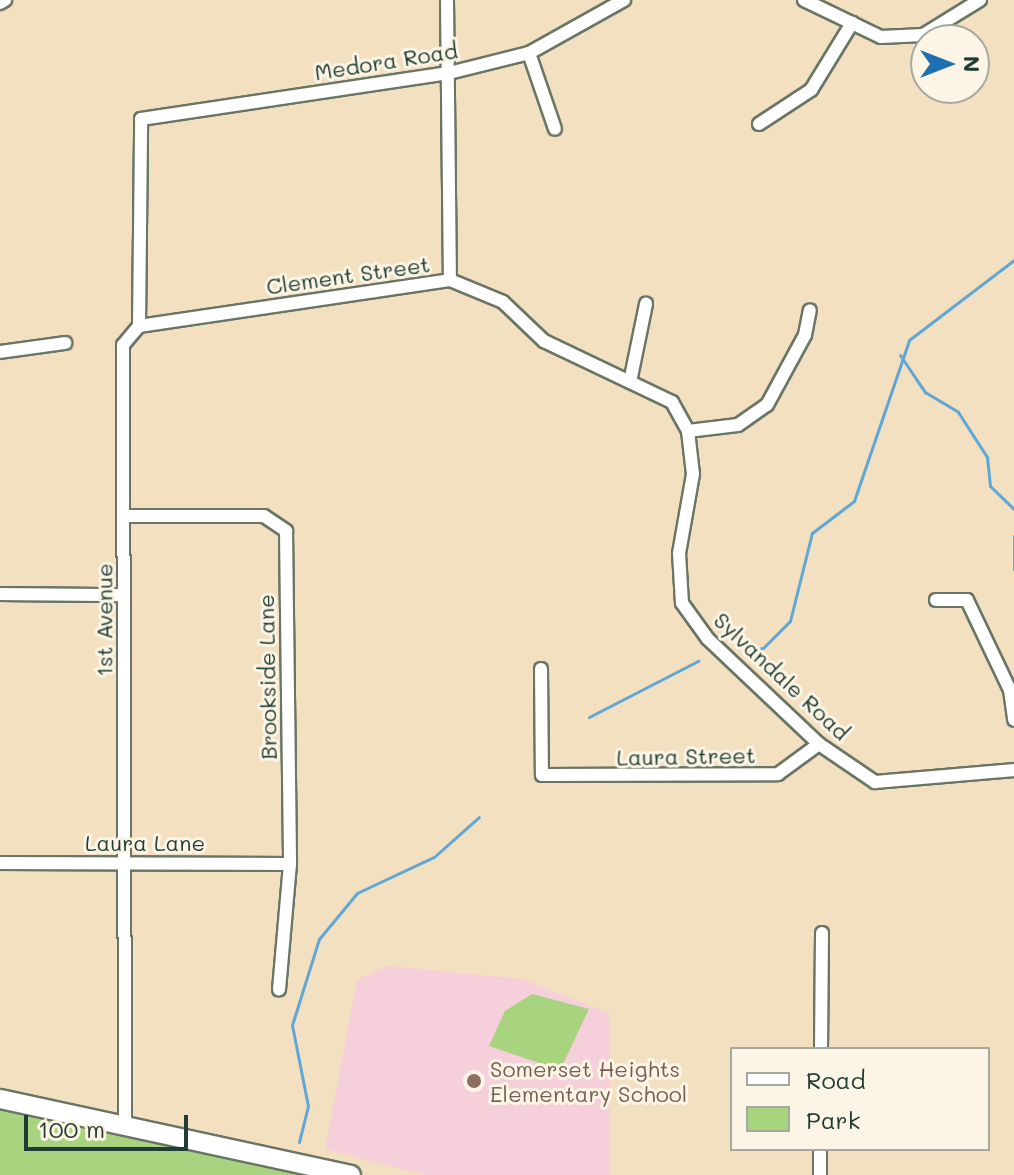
<!DOCTYPE html>
<style>
body{margin:0}
#map{position:relative;width:1014px;height:1175px;overflow:hidden;background:#f2e0c1;font-family:Mali,sans-serif}
div>[style]{position:absolute}
[style*='--x']{left:calc(var(--x)*1px);top:calc(var(--y)*1px);width:calc(var(--w)*1px);rotate:calc(var(--a)*1deg)}
.built>*{inset:0;background:#f5cfd9}
.green>*{inset:0;background:#a8d480}
.stream>*{height:3px;margin:-1.5px;padding:0 1.5px;transform-origin:1.5px;border-radius:1.5px;background:#61a7d6}
.roads{filter:drop-shadow(2px 0 #697665) drop-shadow(-2px 0 #697665) drop-shadow(0 2px #697665) drop-shadow(0 -2px #697665)}
.minor>*{height:12px;margin:-6px;padding:0 6px;transform-origin:6px;border-radius:6px;background:#fff}
.secondary>*{height:18px;margin:-9px;padding:0 9px;transform-origin:9px;border-radius:9px;background:#fff}
.dots>*{width:22px;height:22px;translate:-50% -50%;box-sizing:border-box;border:4px solid #fcf5e5;border-radius:50%}
span{translate:-50% -50%;white-space:nowrap;text-align:center;line-height:1.15;-webkit-text-stroke:6px #fcf5e5;paint-order:stroke}
.street-label{font-size:22px;color:#1f3d34}
.education-label{font-size:22px;color:#785e54}
.left{translate:0 -50%;text-align:left}
.legend{position:absolute;left:730px;top:1047px;width:260px;height:104px;box-sizing:border-box;background:#fcf5e5;border:2px solid #a4ab9e;margin:0;padding:10px 14px;list-style:none;font-size:24px;color:#1f3d34}
.legend li{display:flex;align-items:center;gap:16px;height:40px}
.legend b{width:40px;border:2px solid #a4ab9e}
.north{position:absolute;left:910px;top:24px;width:80px;height:80px;box-sizing:border-box;background:#fcf5e5;border:2px solid #a4ab9e;border-radius:50%;rotate:90deg;font-size:22px;font-weight:700;line-height:32px;text-align:center;color:#1f3d34}
.north::after{content:'';display:block;margin:auto;width:28px;height:36px;background:#1f6fb2;clip-path:polygon(50% 0,100% 100%,50% 72%,0 100%)}
.scale{position:absolute;left:24px;top:1115px;width:164px;height:36px;box-sizing:border-box;border:4px solid #1f3d34;border-top:0;padding-left:10px;font-size:24px;line-height:28px;white-space:nowrap;color:#1f3d34;-webkit-text-stroke:6px #fcf5e5;paint-order:stroke}
</style>
<div id="map">
<div class="built">
<div style="clip-path:polygon(387px 966px,522px 979px,610px 1014px,610px 1175px,425px 1175px,325px 1149px,357px 980px)"></div>
</div>
<div class="green">
<div style="clip-path:polygon(532px 994px,589px 1009px,563px 1064px,554px 1068px,489px 1046px,505px 1011px)"></div>
<div style="clip-path:polygon(0 1108px,76px 1127px,302px 1175px,0 1175px)"></div>
</div>
<div class="stream">
<div style="--x:900;--y:355;--w:45;--a:56"></div>
<div style="--x:925;--y:392;--w:39;--a:31"></div>
<div style="--x:958;--y:412;--w:54;--a:57.2"></div>
<div style="--x:987;--y:457;--w:29;--a:84"></div>
<div style="--x:990;--y:486;--w:33;--a:44"></div>
<div style="--x:1014;--y:536;--w:33;--a:90"></div>
<div style="--x:747;--y:651;--w:16;--a:-11"></div>
<div style="--x:763;--y:648;--w:38;--a:-45"></div>
<div style="--x:790;--y:621;--w:91;--a:-76"></div>
<div style="--x:812;--y:533;--w:53;--a:-37.3"></div>
<div style="--x:854;--y:501;--w:170;--a:-71.1"></div>
<div style="--x:909;--y:340;--w:132;--a:-37.3"></div>
<div style="--x:589;--y:717;--w:123;--a:-27.2"></div>
<div style="--x:299;--y:1142;--w:37;--a:-76"></div>
<div style="--x:308;--y:1106;--w:83;--a:-101.2"></div>
<div style="--x:292;--y:1025;--w:90;--a:-72.6"></div>
<div style="--x:319;--y:939;--w:60;--a:-50.4"></div>
<div style="--x:357;--y:893;--w:85;--a:-25.1"></div>
<div style="--x:434;--y:857;--w:60;--a:-41.6"></div>
</div>
<div class="roads">
<div class="minor">
<div style="--x:447;--y:0;--w:280;--a:89.4"></div>
<div style="--x:804;--y:0;--w:85;--a:25.7"></div>
<div style="--x:881;--y:37;--w:42;--a:-2.7"></div>
<div style="--x:923;--y:35;--w:67;--a:-31.6"></div>
<div style="--x:0;--y:3;--w:6;--a:-31"></div>
<div style="--x:529;--y:53;--w:80;--a:71.1"></div>
<div style="--x:759;--y:124;--w:62;--a:-33.2"></div>
<div style="--x:811;--y:90;--w:79;--a:-58.5"></div>
<div style="--x:139;--y:326;--w:314;--a:-8.4"></div>
<div style="--x:450;--y:280;--w:57;--a:22.5"></div>
<div style="--x:503;--y:302;--w:57;--a:43.6"></div>
<div style="--x:544;--y:341;--w:142;--a:25.5"></div>
<div style="--x:672;--y:402;--w:33;--a:61"></div>
<div style="--x:688;--y:431;--w:43;--a:83.4"></div>
<div style="--x:693;--y:474;--w:80;--a:100"></div>
<div style="--x:679;--y:553;--w:50;--a:86.6"></div>
<div style="--x:682;--y:603;--w:44;--a:54.2"></div>
<div style="--x:708;--y:639;--w:153;--a:43.4"></div>
<div style="--x:819;--y:744;--w:68;--a:34.2"></div>
<div style="--x:875;--y:782;--w:140;--a:-4.9"></div>
<div style="--x:0;--y:352;--w:66;--a:-7.9"></div>
<div style="--x:630;--y:382;--w:80;--a:-78.4"></div>
<div style="--x:688;--y:431;--w:50;--a:-6.8"></div>
<div style="--x:738;--y:425;--w:35;--a:-35"></div>
<div style="--x:767;--y:405;--w:80;--a:-61.5"></div>
<div style="--x:805;--y:335;--w:25;--a:-79"></div>
<div style="--x:124;--y:516;--w:140;--a:0"></div>
<div style="--x:264;--y:516;--w:27;--a:34"></div>
<div style="--x:286;--y:531;--w:333;--a:89.3"></div>
<div style="--x:290;--y:864;--w:126;--a:95"></div>
<div style="--x:0;--y:594;--w:124;--a:0.5"></div>
<div style="--x:936;--y:600;--w:31;--a:0"></div>
<div style="--x:967;--y:600;--w:100;--a:64.5"></div>
<div style="--x:1010;--y:690;--w:30;--a:82"></div>
<div style="--x:541;--y:669;--w:106;--a:89.5"></div>
<div style="--x:542;--y:775;--w:236;--a:-0.2"></div>
<div style="--x:778;--y:774;--w:51;--a:-36.2"></div>
<div style="--x:0;--y:863;--w:290;--a:0.2"></div>
<div style="--x:821;--y:1049;--w:116;--a:-89.5"></div>
<div style="--x:125;--y:1126;--w:781;--a:-90.15"></div>
<div style="--x:123;--y:345;--w:25;--a:-50"></div>
<div style="--x:139;--y:326;--w:207;--a:-89.4"></div>
<div style="--x:141;--y:119;--w:311;--a:-8.5"></div>
<div style="--x:449;--y:73;--w:82;--a:-14"></div>
<div style="--x:529;--y:53;--w:109;--a:-29.2"></div>
<div style="--x:820;--y:1175;--w:26;--a:-90"></div>
</div>
<div class="secondary">
<div style="--x:0;--y:1099;--w:359;--a:12.2"></div>
</div>
</div>
<div class="dots">
<div style="left:474px;top:1081px;background:#8d6e63"></div>
</div>
<div class="street-label">
<span style="left:386px;top:61px;rotate:-9deg">Medora Road</span>
<span style="left:348px;top:275px;rotate:-8deg">Clement Street</span>
<span style="left:104px;top:620px;rotate:-90deg">1st Avenue</span>
<span style="left:782px;top:676px;rotate:43deg">Sylvandale Road</span>
<span style="left:267px;top:677px;rotate:-91deg">Brookside Lane</span>
<span style="left:686px;top:756px;rotate:-1deg">Laura Street</span>
<span style="left:145px;top:843px">Laura Lane</span>
</div>
<div class="education-label">
<span class="left" style="left:490px;top:1081px">Somerset Heights<br>Elementary School</span>
</div>
<ul class="legend">
<li><b style="height:10px;background:#fff"></b>Road</li>
<li><b style="height:22px;background:#a8d480"></b>Park</li>
</ul>
<div class="north">N</div>
<div class="scale">100 m</div>
</div>
